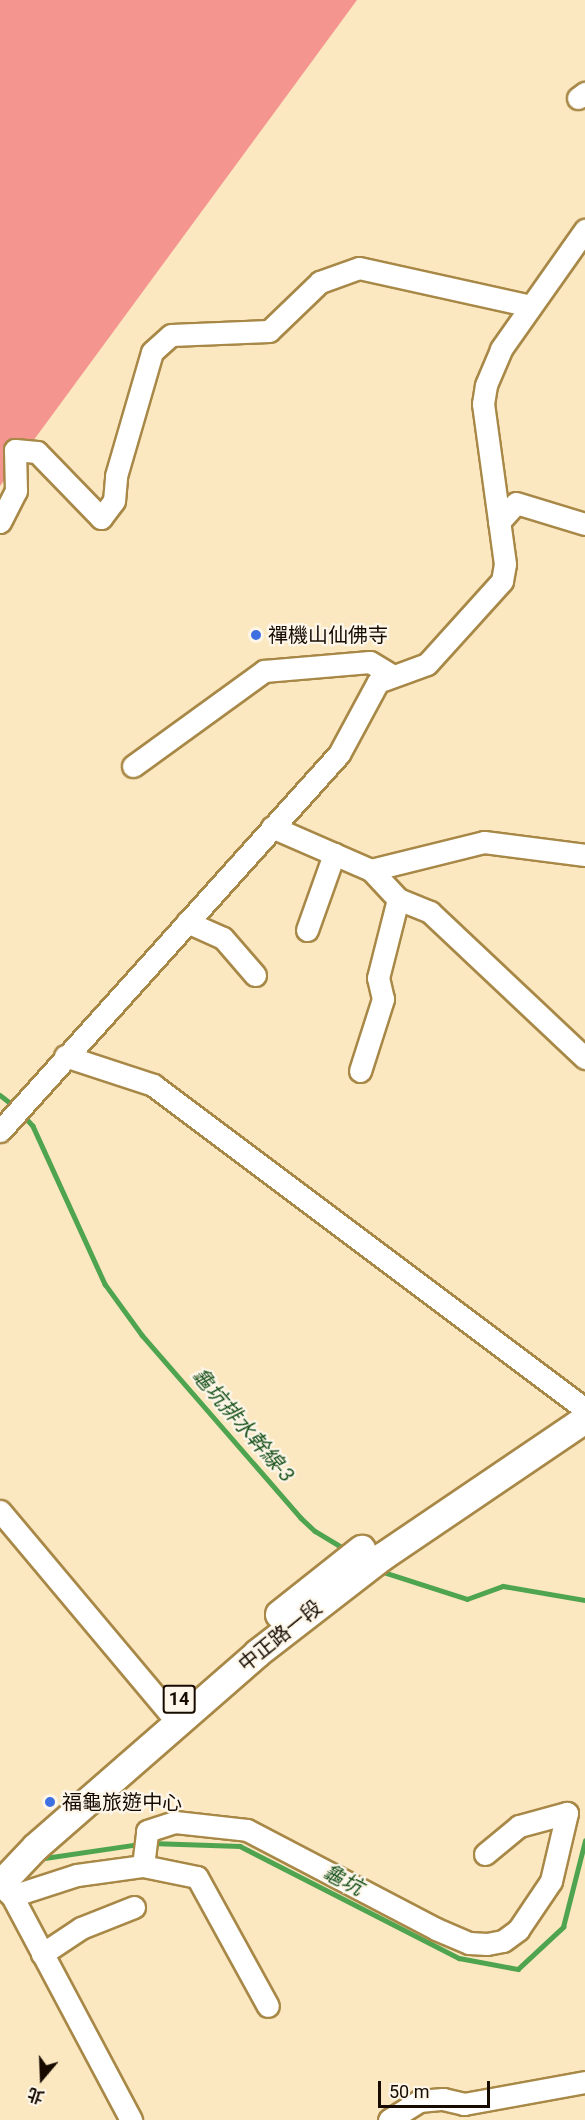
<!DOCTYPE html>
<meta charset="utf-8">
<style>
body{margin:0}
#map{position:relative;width:585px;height:2120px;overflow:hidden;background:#fbe7c0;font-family:Roboto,"Noto Sans TC",sans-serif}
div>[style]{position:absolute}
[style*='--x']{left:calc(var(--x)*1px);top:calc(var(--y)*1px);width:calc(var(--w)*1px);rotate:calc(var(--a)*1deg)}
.forest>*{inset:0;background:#f5958f}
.stream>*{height:4.5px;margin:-2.25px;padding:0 2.25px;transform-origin:2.25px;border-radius:2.25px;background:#4fa450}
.roads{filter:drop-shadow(2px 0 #a88847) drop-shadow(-2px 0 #a88847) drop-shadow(0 2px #a88847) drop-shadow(0 -2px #a88847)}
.minor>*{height:21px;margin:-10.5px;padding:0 10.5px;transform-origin:10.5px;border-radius:10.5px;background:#fff}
.major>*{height:27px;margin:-13.5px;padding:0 13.5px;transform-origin:13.5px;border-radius:13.5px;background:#fff}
.dots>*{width:16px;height:16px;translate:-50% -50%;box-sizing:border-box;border:3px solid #fdf6e9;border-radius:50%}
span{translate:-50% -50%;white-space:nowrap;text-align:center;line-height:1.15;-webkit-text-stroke:4.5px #fdf6e9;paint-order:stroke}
.shield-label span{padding:2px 4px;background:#fdf6e9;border:2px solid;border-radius:4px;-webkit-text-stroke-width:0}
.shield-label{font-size:18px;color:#170b00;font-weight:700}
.poi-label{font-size:20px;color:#170b00}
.left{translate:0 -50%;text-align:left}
.street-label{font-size:20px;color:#170b00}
.water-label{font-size:21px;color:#18521b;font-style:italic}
.north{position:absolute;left:12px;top:2048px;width:60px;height:60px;-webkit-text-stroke:4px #fdf6e9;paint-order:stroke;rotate:199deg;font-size:16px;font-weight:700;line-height:24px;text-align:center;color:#170b00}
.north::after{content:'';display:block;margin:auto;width:21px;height:27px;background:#170b00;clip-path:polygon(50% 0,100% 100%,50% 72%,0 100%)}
.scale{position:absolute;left:378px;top:2081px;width:112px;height:27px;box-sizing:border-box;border:3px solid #170b00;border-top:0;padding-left:8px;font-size:18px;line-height:21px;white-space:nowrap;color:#170b00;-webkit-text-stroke:4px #fdf6e9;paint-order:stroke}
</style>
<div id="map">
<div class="forest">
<div style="clip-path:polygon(0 0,357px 0,0 486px)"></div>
</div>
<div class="stream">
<div style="--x:0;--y:1095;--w:18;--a:38"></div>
<div style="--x:22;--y:1114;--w:16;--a:47"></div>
<div style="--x:33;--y:1126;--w:174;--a:65.5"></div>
<div style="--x:105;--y:1284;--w:63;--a:54"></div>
<div style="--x:142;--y:1335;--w:242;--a:49"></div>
<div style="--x:301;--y:1518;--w:19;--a:43"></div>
<div style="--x:315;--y:1531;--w:35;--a:31"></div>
<div style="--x:380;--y:1571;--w:91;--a:17.8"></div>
<div style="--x:467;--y:1599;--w:38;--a:-20"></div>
<div style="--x:503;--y:1586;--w:83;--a:9.7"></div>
<div style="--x:151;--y:1843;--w:89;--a:1.9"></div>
<div style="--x:240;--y:1846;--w:246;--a:27.1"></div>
<div style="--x:459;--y:1958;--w:60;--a:10.6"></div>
<div style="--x:518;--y:1969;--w:62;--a:-43"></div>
<div style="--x:563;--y:1927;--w:89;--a:-75.7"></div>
<div style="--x:38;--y:1859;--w:103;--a:-8.4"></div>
</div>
<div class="roads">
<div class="minor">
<div style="--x:578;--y:98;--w:9;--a:-36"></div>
<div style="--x:0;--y:522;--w:35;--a:-63"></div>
<div style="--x:16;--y:491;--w:41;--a:-91.4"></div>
<div style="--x:15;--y:450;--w:22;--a:5"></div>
<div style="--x:37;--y:452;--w:92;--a:45.9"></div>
<div style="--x:101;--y:518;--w:21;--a:-53"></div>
<div style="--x:114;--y:501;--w:25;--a:-85"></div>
<div style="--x:116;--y:476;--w:129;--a:-73.8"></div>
<div style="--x:152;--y:352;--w:25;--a:-42"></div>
<div style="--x:171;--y:335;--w:98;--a:-2.3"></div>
<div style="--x:269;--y:331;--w:71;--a:-43.9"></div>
<div style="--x:320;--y:282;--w:41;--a:-19.7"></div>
<div style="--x:359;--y:268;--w:176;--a:12.5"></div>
<div style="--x:499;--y:522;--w:25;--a:-48"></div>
<div style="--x:516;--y:503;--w:72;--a:16.9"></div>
<div style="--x:133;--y:766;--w:162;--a:-35.9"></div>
<div style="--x:264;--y:671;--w:106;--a:-4.9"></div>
<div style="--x:370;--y:662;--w:26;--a:31"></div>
<div style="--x:272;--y:827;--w:108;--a:23.5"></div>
<div style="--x:371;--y:870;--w:116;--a:-13.9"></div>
<div style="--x:484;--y:842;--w:102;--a:7.3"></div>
<div style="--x:371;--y:870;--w:40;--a:47"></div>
<div style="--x:398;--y:899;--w:35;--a:22"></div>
<div style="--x:430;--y:912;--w:213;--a:43.3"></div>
<div style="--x:187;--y:922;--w:39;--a:24"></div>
<div style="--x:223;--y:938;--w:49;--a:49.1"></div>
<div style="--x:307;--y:930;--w:81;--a:-70.4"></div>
<div style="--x:65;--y:1056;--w:93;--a:18.2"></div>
<div style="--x:153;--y:1085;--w:540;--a:36.87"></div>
<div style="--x:360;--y:1071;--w:76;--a:-72.3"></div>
<div style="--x:383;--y:999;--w:22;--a:-103"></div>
<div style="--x:378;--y:978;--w:81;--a:-75.8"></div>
<div style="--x:0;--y:1131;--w:507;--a:-48.04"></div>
<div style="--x:339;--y:754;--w:82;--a:-61.6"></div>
<div style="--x:378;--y:682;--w:52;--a:-20.2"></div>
<div style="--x:427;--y:664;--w:112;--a:-47.9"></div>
<div style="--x:502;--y:581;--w:17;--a:-80"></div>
<div style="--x:505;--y:564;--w:162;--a:-97.8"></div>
<div style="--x:483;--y:404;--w:19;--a:-81"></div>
<div style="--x:486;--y:385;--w:39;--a:-67"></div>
<div style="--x:501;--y:349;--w:146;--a:-54.8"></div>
<div style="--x:0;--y:1511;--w:277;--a:50"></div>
<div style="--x:143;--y:1866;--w:35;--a:-83"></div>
<div style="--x:147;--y:1831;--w:29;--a:-18"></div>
<div style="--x:175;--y:1822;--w:72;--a:6.3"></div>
<div style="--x:247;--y:1830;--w:213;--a:27.6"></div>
<div style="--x:436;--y:1929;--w:36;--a:23"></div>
<div style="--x:469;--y:1943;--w:18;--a:3"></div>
<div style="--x:487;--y:1944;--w:16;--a:-11"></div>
<div style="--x:503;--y:1941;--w:19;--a:-36"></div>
<div style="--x:518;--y:1930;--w:59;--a:-56"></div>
<div style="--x:551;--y:1881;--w:70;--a:-76.8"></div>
<div style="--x:567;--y:1813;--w:50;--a:164.8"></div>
<div style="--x:519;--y:1826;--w:44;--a:140.5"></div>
<div style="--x:3;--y:1888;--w:12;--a:42"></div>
<div style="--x:12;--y:1896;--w:254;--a:62"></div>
<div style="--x:12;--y:1896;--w:68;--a:-17.9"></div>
<div style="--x:77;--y:1875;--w:67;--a:-7.8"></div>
<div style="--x:143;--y:1866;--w:55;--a:11.5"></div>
<div style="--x:197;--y:1877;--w:147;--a:61.2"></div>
<div style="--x:42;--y:1954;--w:47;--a:-33.7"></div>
<div style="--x:81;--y:1928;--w:57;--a:-21.6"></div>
<div style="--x:389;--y:2120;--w:36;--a:-32"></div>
<div style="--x:419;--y:2101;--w:24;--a:-5"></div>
<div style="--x:443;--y:2099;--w:22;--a:13"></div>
<div style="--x:464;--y:2104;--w:123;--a:-10.3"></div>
</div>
<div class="major">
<div style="--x:279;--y:1614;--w:105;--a:-38.4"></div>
<div style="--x:0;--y:1884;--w:51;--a:-46.6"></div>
<div style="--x:35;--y:1847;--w:295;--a:-41.1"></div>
<div style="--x:257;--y:1653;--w:160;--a:-37.7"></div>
<div style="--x:384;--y:1555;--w:243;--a:-34.1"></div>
</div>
</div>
<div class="dots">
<div style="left:256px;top:635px;background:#3f70e1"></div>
<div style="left:50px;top:1802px;background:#3f70e1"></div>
</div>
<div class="shield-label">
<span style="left:179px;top:1699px">14</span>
</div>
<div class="poi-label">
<span class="left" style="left:268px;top:635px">禪機山仙佛寺</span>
<span class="left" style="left:62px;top:1802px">福龜旅遊中心</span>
</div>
<div class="street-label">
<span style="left:280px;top:1636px;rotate:-39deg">中正路一段</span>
</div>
<div class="water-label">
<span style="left:243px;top:1425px;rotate:49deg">龜坑排水幹線-3</span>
<span style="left:343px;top:1880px;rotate:27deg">龜坑</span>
</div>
<div class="north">北</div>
<div class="scale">50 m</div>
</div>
